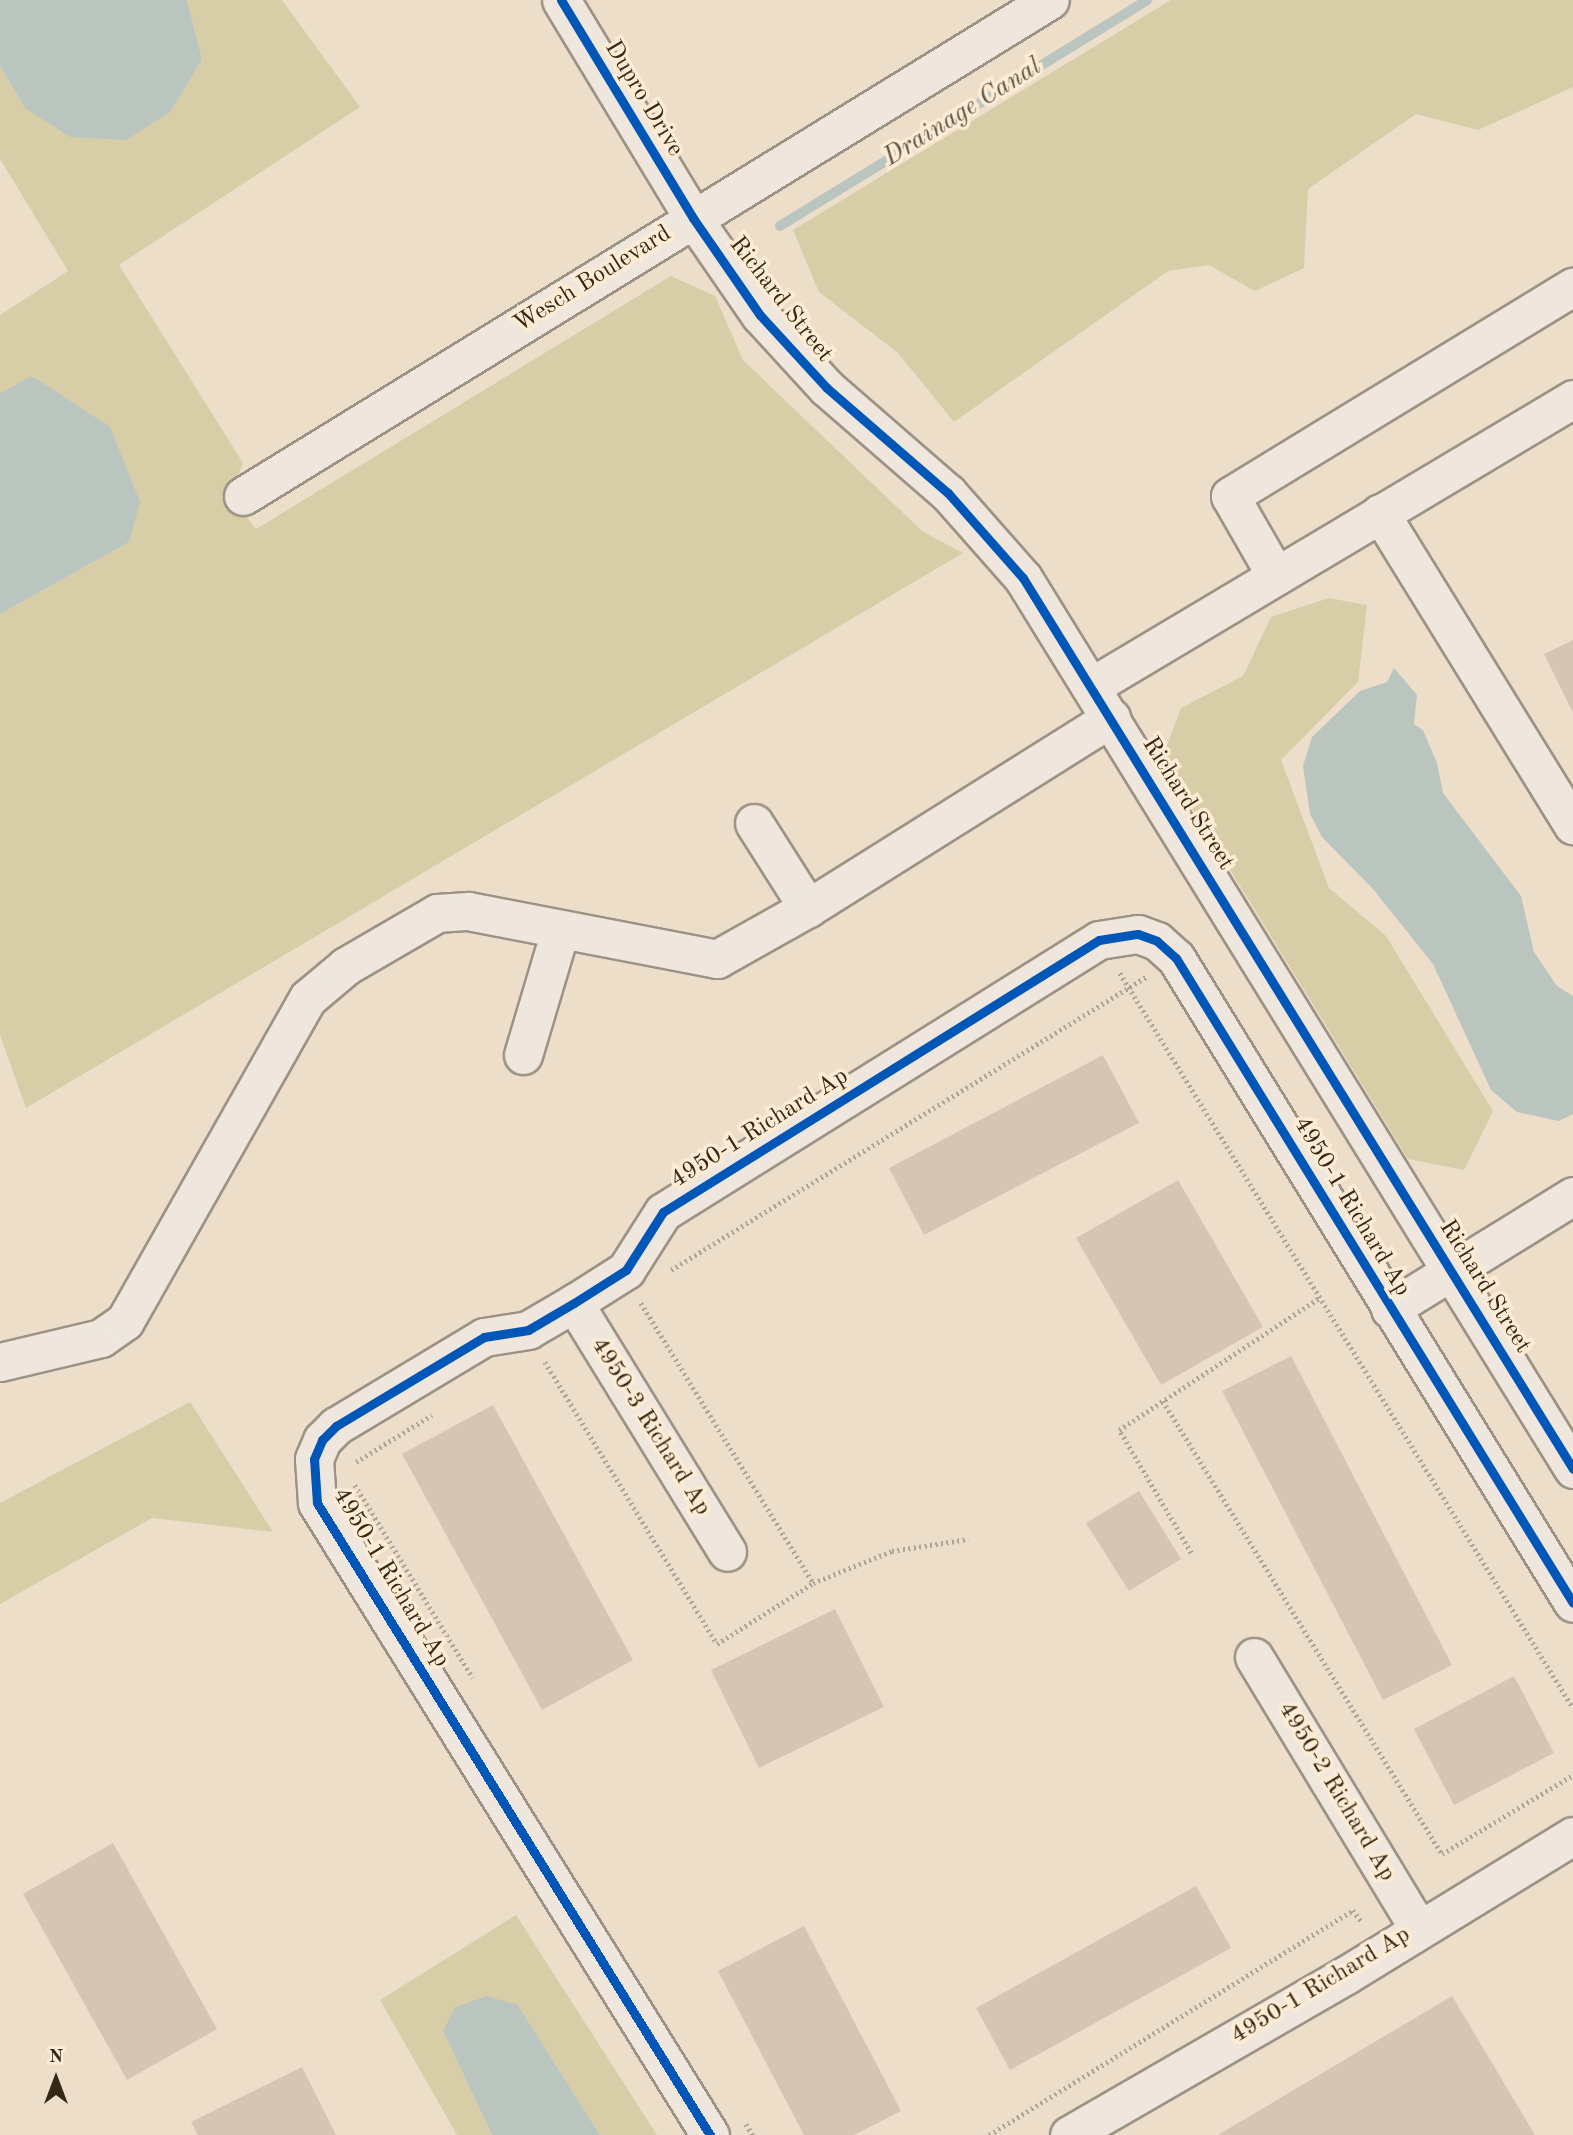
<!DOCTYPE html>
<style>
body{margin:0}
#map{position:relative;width:1573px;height:2135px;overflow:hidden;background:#eddeca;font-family:"Old Standard TT",serif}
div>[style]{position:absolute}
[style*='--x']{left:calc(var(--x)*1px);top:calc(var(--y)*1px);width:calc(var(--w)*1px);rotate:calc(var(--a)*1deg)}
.green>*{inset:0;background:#d7cea8}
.water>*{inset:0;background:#bbc5c0}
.stream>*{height:10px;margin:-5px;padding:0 5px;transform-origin:5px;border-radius:5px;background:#bbc5c0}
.building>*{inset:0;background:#d6c4b4}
.path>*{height:4.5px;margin-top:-2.25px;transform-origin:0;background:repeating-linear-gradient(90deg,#aca59b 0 2px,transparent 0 5.5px)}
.roads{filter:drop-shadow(2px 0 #9c9285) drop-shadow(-2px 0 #9c9285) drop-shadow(0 2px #9c9285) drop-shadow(0 -2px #9c9285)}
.minor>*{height:37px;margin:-18.5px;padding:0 18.5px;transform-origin:18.5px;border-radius:18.5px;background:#efe7de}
.cycleway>*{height:9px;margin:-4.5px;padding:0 4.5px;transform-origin:4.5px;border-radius:4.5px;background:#0057b8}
span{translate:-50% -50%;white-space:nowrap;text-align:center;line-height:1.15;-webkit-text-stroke:7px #fdecd3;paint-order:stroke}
.street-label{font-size:24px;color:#352816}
.water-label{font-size:26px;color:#575448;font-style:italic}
.north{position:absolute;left:21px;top:2044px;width:70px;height:70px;-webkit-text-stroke:5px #fdecd3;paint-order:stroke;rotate:0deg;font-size:19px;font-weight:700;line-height:28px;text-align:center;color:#352816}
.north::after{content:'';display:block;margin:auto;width:24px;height:32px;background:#352816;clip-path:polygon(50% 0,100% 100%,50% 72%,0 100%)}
</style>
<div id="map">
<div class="green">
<div style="clip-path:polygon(187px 0,282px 0,360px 107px,119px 265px,243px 463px,230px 495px,256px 529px,671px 276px,715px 296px,743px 360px,922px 531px,963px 553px,26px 1108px,0 1035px,0 614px,129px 542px,33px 376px,0 393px,0 315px,68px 271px,0 159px,0 66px,25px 108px,202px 59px)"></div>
<div style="clip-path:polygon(1171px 0,1573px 0,1573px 87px,1478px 130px,1416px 114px,1308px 189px,1304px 268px,1255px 291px,1209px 265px,1168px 271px,954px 422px,898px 353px,819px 292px,793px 230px)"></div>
<div style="clip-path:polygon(1329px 598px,1367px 605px,1358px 682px,1281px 760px,1329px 888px,1386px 936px,1493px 1111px,1464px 1170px,1408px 1159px,1162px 759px,1181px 708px,1243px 676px,1271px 617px)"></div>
<div style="clip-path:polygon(190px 1402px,273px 1532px,152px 1518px,0 1604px,0 1503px)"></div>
<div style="clip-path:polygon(516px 1915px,657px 2135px,600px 2135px,518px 2005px,443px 2031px,492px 2135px,457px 2135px,380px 2000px)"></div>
</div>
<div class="water">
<div style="clip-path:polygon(0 0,187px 0,202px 59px,170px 112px,126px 140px,70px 137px,25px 108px,0 66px)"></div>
<div style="clip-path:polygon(32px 376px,110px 427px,140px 502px,129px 542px,0 614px,0 393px)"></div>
<div style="clip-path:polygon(1394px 668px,1417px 695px,1414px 724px,1423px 730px,1437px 763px,1443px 793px,1521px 896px,1534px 952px,1557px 986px,1573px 996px,1573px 1114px,1559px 1121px,1517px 1112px,1491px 1090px,1433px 964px,1373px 889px,1322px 837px,1310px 814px,1303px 766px,1312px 737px,1360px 691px,1387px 682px)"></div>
<div style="clip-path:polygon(487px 1996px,518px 2005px,600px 2135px,492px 2135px,443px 2031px,455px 2007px)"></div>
</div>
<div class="stream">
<div style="--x:780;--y:226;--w:431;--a:-31.6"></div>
</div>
<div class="building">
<div style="clip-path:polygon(1573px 640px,1573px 713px,1544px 654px)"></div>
<div style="clip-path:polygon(1103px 1055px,1139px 1123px,924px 1235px,889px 1168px)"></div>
<div style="clip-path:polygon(1178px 1180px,1263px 1327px,1161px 1385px,1076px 1238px)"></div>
<div style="clip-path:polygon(1291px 1356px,1452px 1665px,1383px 1700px,1222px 1391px)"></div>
<div style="clip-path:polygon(493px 1405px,633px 1660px,542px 1710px,402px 1454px)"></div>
<div style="clip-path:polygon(1139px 1491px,1181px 1559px,1129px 1591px,1086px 1523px)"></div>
<div style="clip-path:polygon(835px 1609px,884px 1707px,759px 1768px,711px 1670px)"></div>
<div style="clip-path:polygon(1514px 1676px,1554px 1753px,1454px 1805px,1414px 1729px)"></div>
<div style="clip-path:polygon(113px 1843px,217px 2029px,127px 2080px,23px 1894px)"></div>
<div style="clip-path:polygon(1196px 1886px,1231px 1948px,1010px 2070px,976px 2008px)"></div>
<div style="clip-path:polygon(804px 1926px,901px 2111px,854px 2135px,804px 2135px,718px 1971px)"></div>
<div style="clip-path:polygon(1452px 1996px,1535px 2135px,1218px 2135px)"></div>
<div style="clip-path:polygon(302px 2067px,336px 2135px,198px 2135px,191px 2122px)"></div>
</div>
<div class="path">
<div style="--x:1120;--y:973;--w:863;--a:58.35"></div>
<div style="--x:671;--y:1270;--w:558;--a:-31.67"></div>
<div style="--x:641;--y:1303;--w:329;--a:58.4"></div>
<div style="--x:813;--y:1583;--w:85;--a:-22.1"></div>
<div style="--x:892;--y:1551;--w:77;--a:-9"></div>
<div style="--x:545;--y:1362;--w:330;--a:58.6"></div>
<div style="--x:717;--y:1644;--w:114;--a:-32.4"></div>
<div style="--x:1163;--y:1401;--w:532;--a:58.37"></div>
<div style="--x:1442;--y:1854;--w:153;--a:-31.1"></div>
<div style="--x:356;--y:1462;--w:89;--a:-31.7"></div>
<div style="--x:355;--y:1485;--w:226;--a:58.6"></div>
<div style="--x:1191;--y:1553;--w:143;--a:-120.3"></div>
<div style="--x:1119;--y:1430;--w:240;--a:-33.4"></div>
<div style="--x:746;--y:2124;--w:13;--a:58"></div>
<div style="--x:989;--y:2135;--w:428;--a:-31.7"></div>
<div style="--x:1353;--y:1910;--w:16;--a:55"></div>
</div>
<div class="roads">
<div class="minor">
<div style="--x:561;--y:0;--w:255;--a:58.8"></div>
<div style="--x:693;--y:218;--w:118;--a:55.4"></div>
<div style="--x:760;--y:315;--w:99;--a:47.5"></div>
<div style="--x:827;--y:388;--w:160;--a:41"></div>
<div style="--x:948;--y:493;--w:113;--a:48.6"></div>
<div style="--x:1023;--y:578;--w:1047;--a:58.31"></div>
<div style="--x:243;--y:496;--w:947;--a:-31.58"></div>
<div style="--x:1380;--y:513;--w:367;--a:58.3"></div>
<div style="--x:1276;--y:576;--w:92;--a:-119.9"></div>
<div style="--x:1230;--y:496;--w:402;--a:-31.4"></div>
<div style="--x:1092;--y:686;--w:560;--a:-30.82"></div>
<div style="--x:754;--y:823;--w:101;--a:57.6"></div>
<div style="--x:523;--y:1055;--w:129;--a:-73.4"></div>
<div style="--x:574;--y:1303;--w:292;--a:58.4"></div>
<div style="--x:1390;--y:1309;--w:215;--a:-31.7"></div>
<div style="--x:0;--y:1362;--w:104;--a:-13.4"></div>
<div style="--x:101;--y:1338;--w:29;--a:-35"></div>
<div style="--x:125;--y:1321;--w:371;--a:-60.5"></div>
<div style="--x:308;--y:998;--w:50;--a:-40.1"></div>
<div style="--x:346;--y:966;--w:105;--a:-30.2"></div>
<div style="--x:437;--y:913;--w:31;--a:-4"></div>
<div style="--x:468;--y:911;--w:254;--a:10.9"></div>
<div style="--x:717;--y:959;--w:104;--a:-29.3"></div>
<div style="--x:808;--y:908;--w:358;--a:-32.1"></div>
<div style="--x:1254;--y:1657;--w:317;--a:58.8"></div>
<div style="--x:710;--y:2135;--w:744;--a:-121.87"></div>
<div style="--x:317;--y:1503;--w:44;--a:-93.9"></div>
<div style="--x:314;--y:1459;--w:21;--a:-67"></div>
<div style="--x:322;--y:1440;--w:20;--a:-45"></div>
<div style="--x:336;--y:1426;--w:173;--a:-31"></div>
<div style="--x:484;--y:1337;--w:45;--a:-9"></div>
<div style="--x:528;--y:1330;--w:53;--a:-30.4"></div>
<div style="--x:574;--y:1303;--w:62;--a:-32.4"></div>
<div style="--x:626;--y:1270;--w:69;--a:-57.5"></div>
<div style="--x:663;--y:1212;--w:514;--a:-31.96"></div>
<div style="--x:1099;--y:940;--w:39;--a:-9"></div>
<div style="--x:1138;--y:934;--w:20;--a:20"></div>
<div style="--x:1157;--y:941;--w:25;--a:42"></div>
<div style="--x:1176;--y:958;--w:757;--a:58.39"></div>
<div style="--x:1069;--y:2135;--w:320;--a:-30"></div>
<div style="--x:1346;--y:1975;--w:266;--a:-31.5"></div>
</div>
</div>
<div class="cycleway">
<div style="--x:561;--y:0;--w:255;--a:58.8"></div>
<div style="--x:693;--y:218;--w:118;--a:55.4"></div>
<div style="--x:760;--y:315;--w:99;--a:47.5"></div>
<div style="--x:827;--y:388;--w:160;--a:41"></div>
<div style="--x:948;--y:493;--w:113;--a:48.6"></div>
<div style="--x:1023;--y:578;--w:1047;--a:58.31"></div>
<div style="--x:710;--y:2135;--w:744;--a:-121.87"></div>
<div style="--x:317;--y:1503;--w:44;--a:-93.9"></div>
<div style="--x:314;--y:1459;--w:21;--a:-67"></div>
<div style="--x:322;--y:1440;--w:20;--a:-45"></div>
<div style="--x:336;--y:1426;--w:173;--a:-31"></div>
<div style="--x:484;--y:1337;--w:45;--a:-9"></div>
<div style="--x:528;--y:1330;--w:53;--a:-30.4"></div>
<div style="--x:574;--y:1303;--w:62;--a:-32.4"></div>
<div style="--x:626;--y:1270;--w:69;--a:-57.5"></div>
<div style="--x:663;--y:1212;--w:514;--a:-31.96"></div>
<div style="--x:1099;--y:940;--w:39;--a:-9"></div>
<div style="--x:1138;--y:934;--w:20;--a:20"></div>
<div style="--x:1157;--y:941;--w:25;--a:42"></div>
<div style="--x:1176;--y:958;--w:757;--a:58.39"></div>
</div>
<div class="street-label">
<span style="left:643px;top:99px;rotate:59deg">Dupro Drive</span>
<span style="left:593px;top:280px;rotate:-32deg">Wesch Boulevard</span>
<span style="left:780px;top:300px;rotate:52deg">Richard Street</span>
<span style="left:1187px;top:804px;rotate:58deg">Richard Street</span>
<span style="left:760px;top:1129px;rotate:-32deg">4950-1 Richard Ap</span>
<span style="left:1351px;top:1207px;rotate:59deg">4950-1 Richard Ap</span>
<span style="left:1484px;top:1287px;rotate:58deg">Richard Street</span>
<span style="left:650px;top:1427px;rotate:58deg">4950-3 Richard Ap</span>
<span style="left:390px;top:1578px;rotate:59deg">4950-1 Richard Ap</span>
<span style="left:1336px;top:1792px;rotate:59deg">4950-2 Richard Ap</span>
<span style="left:1321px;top:1986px;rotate:-31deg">4950-1 Richard Ap</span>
</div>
<div class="water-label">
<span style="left:963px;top:113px;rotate:-32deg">Drainage Canal</span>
</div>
<div class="north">N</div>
</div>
